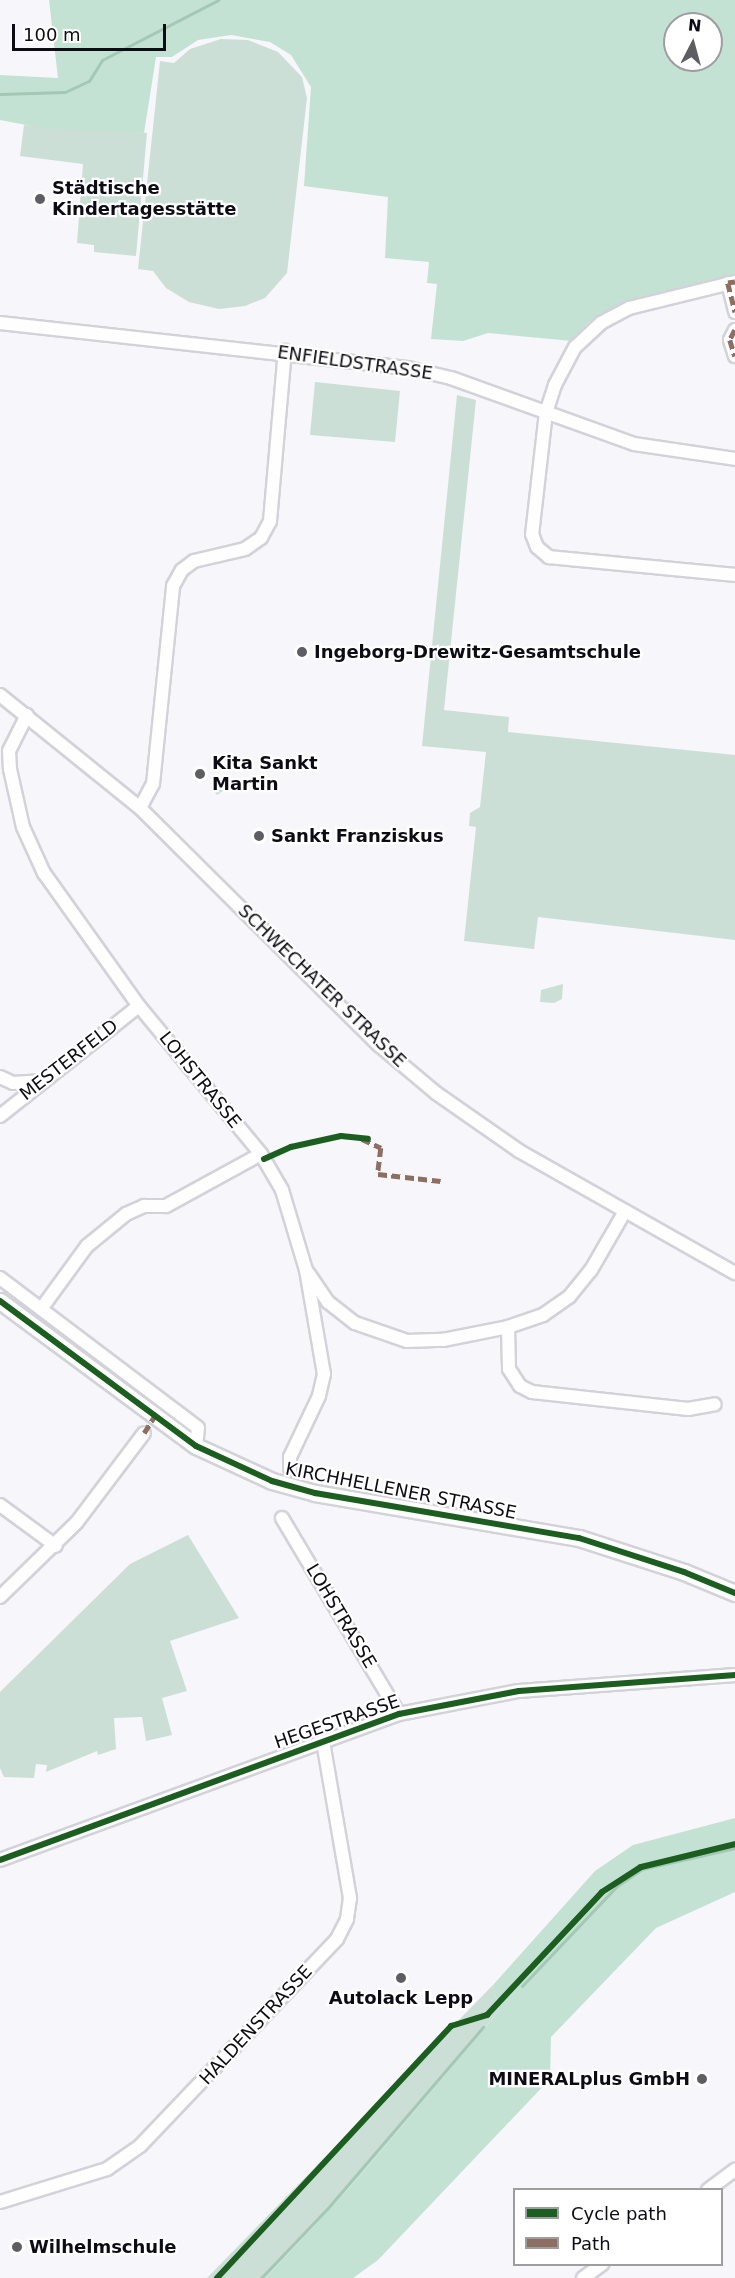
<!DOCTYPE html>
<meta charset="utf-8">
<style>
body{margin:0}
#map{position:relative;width:735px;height:2278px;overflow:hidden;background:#f7f6fa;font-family:"DejaVu Sans",sans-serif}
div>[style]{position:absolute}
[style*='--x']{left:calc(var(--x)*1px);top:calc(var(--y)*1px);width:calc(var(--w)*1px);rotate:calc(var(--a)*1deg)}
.green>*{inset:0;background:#cbdfd6}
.forest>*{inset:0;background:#c4e2d3}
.stream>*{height:3px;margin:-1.5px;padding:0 1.5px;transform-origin:1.5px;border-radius:1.5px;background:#a3c8b5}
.roads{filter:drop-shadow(2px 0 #d3d2d9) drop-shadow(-2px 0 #d3d2d9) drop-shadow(0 2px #d3d2d9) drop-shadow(0 -2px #d3d2d9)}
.minor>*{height:12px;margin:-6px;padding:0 6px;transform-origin:6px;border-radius:6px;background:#fefefe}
.major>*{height:15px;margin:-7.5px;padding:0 7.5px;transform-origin:7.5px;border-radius:7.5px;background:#fefefe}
.quiet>*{height:4.5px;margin-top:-2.25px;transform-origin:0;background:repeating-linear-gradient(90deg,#8d6e63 0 9px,transparent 0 13.5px)}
.cycleway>*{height:6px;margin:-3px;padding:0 3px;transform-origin:3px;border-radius:3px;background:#1b5e20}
.dots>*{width:16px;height:16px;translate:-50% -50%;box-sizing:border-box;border:3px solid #fff;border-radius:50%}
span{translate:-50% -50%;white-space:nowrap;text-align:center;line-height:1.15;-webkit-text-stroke:4.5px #fff;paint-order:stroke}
.poi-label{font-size:18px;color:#0d0b14;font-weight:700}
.left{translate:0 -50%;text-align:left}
.right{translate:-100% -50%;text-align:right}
.street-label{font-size:18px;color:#0d0b14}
.legend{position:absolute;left:513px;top:2188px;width:210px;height:78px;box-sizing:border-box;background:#fff;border:2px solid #9e9da1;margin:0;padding:8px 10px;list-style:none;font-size:18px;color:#0d0b14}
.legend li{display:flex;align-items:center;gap:12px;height:30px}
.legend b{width:30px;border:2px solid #9e9da1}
.north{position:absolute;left:663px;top:12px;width:60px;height:60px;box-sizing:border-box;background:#fff;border:2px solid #9e9da1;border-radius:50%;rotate:6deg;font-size:16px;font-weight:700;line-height:24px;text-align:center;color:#0d0b14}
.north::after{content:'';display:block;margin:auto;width:21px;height:27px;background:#5f5d64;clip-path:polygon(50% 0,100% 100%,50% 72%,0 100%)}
.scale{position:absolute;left:12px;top:24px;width:154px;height:27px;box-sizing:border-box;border:3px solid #0d0b14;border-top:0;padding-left:8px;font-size:18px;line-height:21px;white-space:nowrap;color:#0d0b14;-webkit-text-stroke:4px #fff;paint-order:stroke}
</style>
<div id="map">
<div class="green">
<div style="clip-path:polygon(221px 39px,248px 40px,278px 52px,302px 77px,307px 98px,287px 273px,265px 298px,245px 306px,219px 309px,189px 302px,166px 288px,153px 271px,138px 269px,160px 61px,174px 63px,190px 49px)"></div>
<div style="clip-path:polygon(24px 125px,147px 133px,136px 256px,94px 252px,94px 245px,77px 243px,83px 164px,20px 156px)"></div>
<div style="clip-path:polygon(735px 274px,735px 278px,629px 301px,677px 288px)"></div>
<div style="clip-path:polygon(315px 382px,400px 391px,395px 442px,310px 435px)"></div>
<div style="clip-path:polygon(457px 395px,476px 400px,444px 710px,509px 717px,508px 732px,735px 755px,735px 940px,538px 917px,534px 949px,464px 941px,476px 827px,469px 826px,470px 813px,480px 807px,486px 752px,422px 746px)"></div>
<div style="clip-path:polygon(217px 777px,227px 778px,232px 784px,217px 795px,211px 786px)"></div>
<div style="clip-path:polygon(563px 984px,562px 999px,554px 1003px,540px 1002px,541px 990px)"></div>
<div style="clip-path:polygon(188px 1535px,239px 1618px,170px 1641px,187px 1691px,162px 1698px,172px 1735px,146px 1741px,142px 1717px,114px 1718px,116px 1749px,98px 1755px,97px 1751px,46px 1772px,47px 1765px,36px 1764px,34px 1778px,4px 1777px,0 1768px,0 1692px,130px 1564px)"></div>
<div style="clip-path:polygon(493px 1985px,499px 2011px,359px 2177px,266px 2278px,207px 2278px)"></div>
</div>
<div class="forest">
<div style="clip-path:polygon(evenodd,49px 0,735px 0,735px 274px,614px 307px,589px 322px,572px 341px,488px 333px,463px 341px,431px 339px,437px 284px,427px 283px,429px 262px,385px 258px,388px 197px,304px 186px,311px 87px,291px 55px,270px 42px,231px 35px,198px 40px,172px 57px,156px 57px,144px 133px,42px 128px,0 120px,0 75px,58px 78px,49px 0,675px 24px,711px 24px,711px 60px,675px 60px,675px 24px)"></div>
<div style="clip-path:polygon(735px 1818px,735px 1892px,656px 1928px,551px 2037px,550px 2079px,378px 2260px,353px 2278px,266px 2278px,359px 2177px,499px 2011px,493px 1985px,595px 1871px,633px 1845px)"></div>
</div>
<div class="stream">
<div style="--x:0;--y:94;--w:65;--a:-1.8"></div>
<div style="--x:65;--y:92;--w:26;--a:-25"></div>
<div style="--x:89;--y:81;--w:25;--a:-58"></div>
<div style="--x:102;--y:60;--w:131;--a:-27.3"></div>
<div style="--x:522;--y:1986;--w:138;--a:-46.5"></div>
<div style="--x:617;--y:1886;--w:30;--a:-34"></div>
<div style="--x:642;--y:1869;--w:95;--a:-12.7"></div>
<div style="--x:261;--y:2278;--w:95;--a:-46.3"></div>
<div style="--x:327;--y:2209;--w:240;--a:-49.4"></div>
</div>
<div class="roads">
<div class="minor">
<div style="--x:735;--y:282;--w:109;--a:166.2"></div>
<div style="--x:629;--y:308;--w:32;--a:152"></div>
<div style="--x:601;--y:323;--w:35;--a:137"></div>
<div style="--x:575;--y:347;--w:43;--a:117.8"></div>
<div style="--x:555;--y:385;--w:28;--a:108"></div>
<div style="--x:546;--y:412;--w:123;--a:96.5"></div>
<div style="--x:532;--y:534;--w:14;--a:69"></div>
<div style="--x:537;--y:547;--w:16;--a:40"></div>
<div style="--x:549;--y:557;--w:187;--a:5.5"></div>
<div style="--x:728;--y:283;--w:30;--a:76"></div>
<div style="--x:0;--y:323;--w:410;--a:6.3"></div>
<div style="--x:408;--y:368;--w:44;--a:13.1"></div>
<div style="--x:451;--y:378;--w:195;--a:19.8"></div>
<div style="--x:634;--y:444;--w:102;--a:8.4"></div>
<div style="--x:735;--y:330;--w:11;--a:117"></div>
<div style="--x:730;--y:340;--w:17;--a:73"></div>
<div style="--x:0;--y:695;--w:180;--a:38.9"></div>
<div style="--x:140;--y:808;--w:338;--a:44.8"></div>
<div style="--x:380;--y:1046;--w:73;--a:40"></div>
<div style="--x:436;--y:1093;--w:101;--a:34.9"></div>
<div style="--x:519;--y:1151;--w:248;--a:29.5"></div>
<div style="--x:27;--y:715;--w:40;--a:116.6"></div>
<div style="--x:9;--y:751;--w:18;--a:87"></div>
<div style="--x:10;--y:769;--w:59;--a:77.4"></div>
<div style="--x:23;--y:827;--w:51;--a:65.5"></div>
<div style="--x:44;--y:873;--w:163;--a:54.5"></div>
<div style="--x:139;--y:1006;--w:192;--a:50.5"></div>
<div style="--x:261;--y:1154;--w:42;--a:59.7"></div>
<div style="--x:282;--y:1190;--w:84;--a:73.3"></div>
<div style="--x:306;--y:1270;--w:106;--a:80.2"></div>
<div style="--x:324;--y:1374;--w:23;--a:103"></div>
<div style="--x:319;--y:1396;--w:68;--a:115.4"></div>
<div style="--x:290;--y:1457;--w:12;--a:90"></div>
<div style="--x:140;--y:808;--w:27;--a:-62"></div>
<div style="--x:153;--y:784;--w:199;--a:-84.2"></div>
<div style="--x:173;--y:586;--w:18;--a:-61"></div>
<div style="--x:182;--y:570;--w:15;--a:-37"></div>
<div style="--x:194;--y:561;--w:52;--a:-13.2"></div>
<div style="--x:245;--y:549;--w:19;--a:-35"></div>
<div style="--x:261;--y:538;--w:19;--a:-62"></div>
<div style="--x:270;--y:521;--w:171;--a:-85"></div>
<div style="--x:0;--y:1077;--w:14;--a:25"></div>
<div style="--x:13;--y:1083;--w:27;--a:-4"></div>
<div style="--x:0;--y:1116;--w:177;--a:-38.4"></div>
<div style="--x:309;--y:1274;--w:34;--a:56"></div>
<div style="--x:328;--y:1302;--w:34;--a:38"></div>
<div style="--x:355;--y:1323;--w:55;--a:19.1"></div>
<div style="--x:407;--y:1341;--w:36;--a:-2"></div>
<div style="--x:443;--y:1340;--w:66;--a:-11.3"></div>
<div style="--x:508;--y:1327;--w:37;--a:-19"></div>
<div style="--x:543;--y:1315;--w:32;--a:-35"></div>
<div style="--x:569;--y:1297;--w:35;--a:-51"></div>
<div style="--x:591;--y:1270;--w:68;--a:-60"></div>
<div style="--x:0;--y:1278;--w:248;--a:37.1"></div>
<div style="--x:198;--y:1428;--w:18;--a:96"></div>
<div style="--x:41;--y:1309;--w:78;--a:-53.9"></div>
<div style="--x:87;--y:1246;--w:50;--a:-39.4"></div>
<div style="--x:126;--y:1214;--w:20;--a:-24"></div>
<div style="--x:144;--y:1206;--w:22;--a:0"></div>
<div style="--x:166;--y:1206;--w:108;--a:-28.7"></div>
<div style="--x:508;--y:1327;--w:42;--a:88.6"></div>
<div style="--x:509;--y:1369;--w:20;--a:57"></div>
<div style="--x:520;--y:1386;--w:13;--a:27"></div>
<div style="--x:532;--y:1392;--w:157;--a:6.2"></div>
<div style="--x:688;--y:1409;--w:27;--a:-10"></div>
<div style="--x:0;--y:1505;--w:69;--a:36.2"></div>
<div style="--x:282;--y:1518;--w:228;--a:59.2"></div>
<div style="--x:0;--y:1597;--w:107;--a:-44.2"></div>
<div style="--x:77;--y:1522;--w:111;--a:-53"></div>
<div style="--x:0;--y:1860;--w:425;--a:-20.1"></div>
<div style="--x:399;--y:1714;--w:122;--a:-10.9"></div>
<div style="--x:519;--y:1691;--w:217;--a:-4.2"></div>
<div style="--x:708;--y:2190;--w:34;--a:-37"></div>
<div style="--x:0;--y:2202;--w:112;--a:-17.1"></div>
<div style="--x:107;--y:2169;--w:40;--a:-34.9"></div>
<div style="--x:140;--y:2146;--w:286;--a:-46.4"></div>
<div style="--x:337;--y:1939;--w:22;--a:-63"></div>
<div style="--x:347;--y:1919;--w:21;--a:-82"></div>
<div style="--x:350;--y:1898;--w:159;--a:-99.8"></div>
<div style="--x:583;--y:2278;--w:24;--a:-36"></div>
</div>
<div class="major">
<div style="--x:0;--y:1301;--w:244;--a:36.5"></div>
<div style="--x:196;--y:1446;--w:84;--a:24.7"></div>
<div style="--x:272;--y:1481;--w:45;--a:15.6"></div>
<div style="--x:315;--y:1493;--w:268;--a:9.7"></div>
<div style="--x:579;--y:1538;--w:110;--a:17.9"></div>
<div style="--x:684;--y:1572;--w:55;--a:22.4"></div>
</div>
</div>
<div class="quiet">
<div style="--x:735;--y:282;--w:7;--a:172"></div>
<div style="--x:728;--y:283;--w:30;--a:76"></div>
<div style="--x:735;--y:330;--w:11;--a:117"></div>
<div style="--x:730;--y:340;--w:17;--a:73"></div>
<div style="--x:362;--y:1139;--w:21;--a:25"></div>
<div style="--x:381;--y:1148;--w:26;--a:97"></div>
<div style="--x:378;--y:1174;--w:63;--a:6.3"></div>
<div style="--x:144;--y:1433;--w:19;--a:-58"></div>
</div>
<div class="cycleway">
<div style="--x:264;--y:1159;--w:30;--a:-24"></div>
<div style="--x:291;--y:1147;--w:51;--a:-12.4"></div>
<div style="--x:341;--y:1136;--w:27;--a:6"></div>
<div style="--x:0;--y:1301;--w:244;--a:36.5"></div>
<div style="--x:196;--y:1446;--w:84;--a:24.7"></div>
<div style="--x:272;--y:1481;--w:45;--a:15.6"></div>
<div style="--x:315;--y:1493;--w:268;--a:9.7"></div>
<div style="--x:579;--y:1538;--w:110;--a:17.9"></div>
<div style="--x:684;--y:1572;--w:55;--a:22.4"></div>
<div style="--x:0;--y:1860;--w:425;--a:-20.1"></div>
<div style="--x:399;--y:1714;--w:122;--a:-10.9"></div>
<div style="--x:519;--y:1691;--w:217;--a:-4.2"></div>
<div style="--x:217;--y:2278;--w:344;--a:-47.1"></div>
<div style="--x:451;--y:2026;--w:38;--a:-17"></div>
<div style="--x:487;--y:2015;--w:168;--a:-46.9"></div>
<div style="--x:602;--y:1892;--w:46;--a:-32.7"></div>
<div style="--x:641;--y:1867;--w:97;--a:-13.7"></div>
</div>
<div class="dots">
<div style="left:40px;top:199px;background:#5f5d64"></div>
<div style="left:302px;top:652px;background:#5f5d64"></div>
<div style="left:200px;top:774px;background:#5f5d64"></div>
<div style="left:259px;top:836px;background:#5f5d64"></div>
<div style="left:401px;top:1978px;background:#5f5d64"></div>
<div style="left:702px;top:2079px;background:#5f5d64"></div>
<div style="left:17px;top:2247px;background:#5f5d64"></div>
</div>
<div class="poi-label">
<span class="left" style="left:52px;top:199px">Städtische<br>Kindertagesstätte</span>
<span class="left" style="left:314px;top:652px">Ingeborg-Drewitz-Gesamtschule</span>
<span class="left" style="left:212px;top:774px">Kita Sankt<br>Martin</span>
<span class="left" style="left:271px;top:836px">Sankt Franziskus</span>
<span style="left:401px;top:1998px">Autolack Lepp</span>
<span class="right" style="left:690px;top:2079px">MINERALplus GmbH</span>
<span class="left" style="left:29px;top:2247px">Wilhelmschule</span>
</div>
<div class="street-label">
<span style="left:355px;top:363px;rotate:8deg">ENFIELDSTRASSE</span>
<span style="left:322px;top:986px;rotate:44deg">SCHWECHATER STRASSE</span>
<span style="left:69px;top:1060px;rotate:-38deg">MESTERFELD</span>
<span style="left:200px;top:1080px;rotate:51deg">LOHSTRASSE</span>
<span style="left:401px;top:1491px;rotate:11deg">KIRCHHELLENER STRASSE</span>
<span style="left:341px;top:1616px;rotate:59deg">LOHSTRASSE</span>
<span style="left:337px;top:1722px;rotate:-19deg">HEGESTRASSE</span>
<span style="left:256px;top:2025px;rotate:-47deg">HALDENSTRASSE</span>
</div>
<ul class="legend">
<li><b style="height:8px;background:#1b5e20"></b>Cycle path</li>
<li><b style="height:8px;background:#8d6e63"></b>Path</li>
</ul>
<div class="north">N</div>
<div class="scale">100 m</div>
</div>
